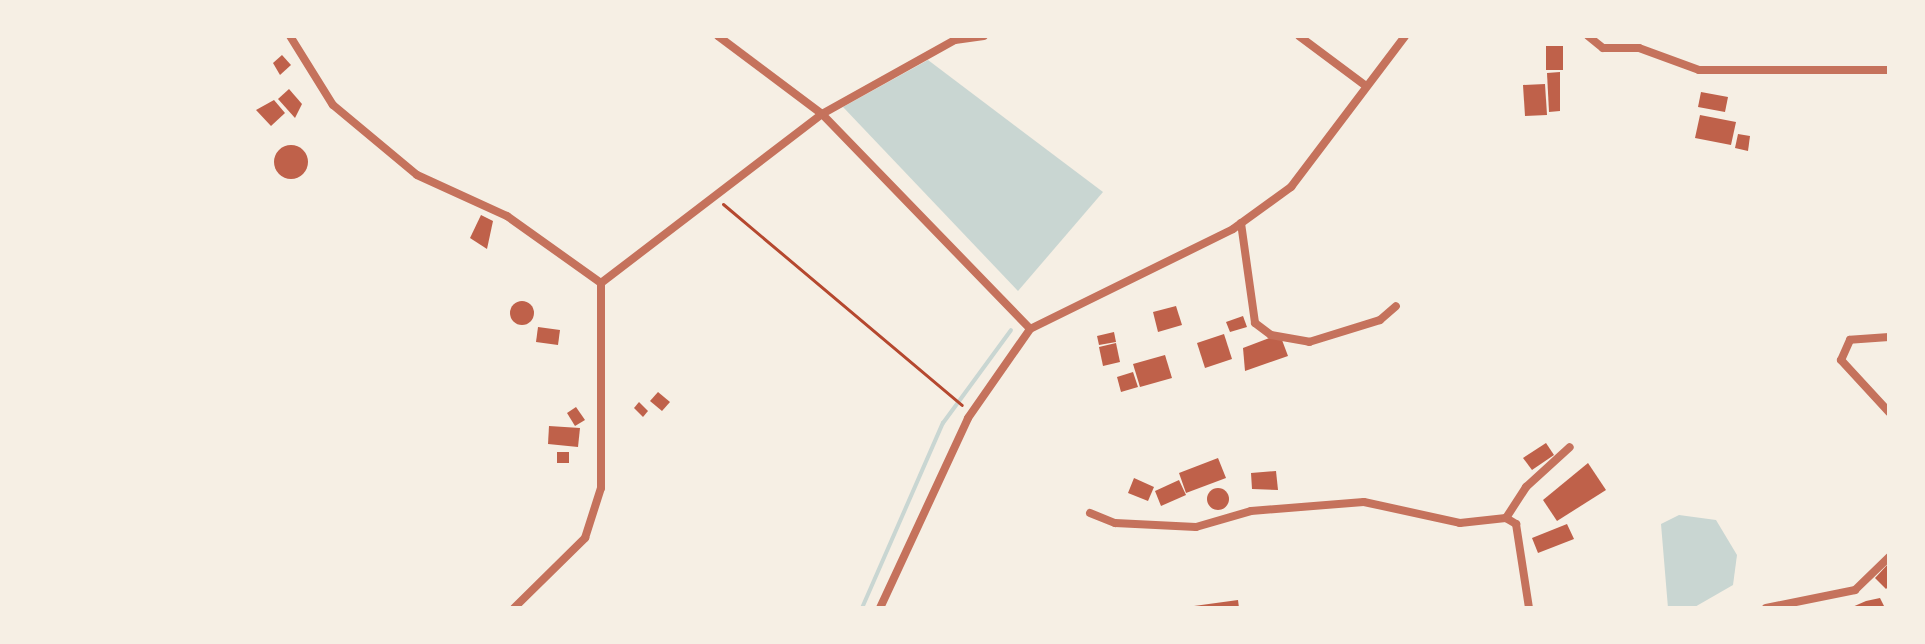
<!DOCTYPE html>
<style>
body{margin:0}
#map{position:relative;width:1925px;height:644px;overflow:hidden;background:#f6efe4;font-family:Roboto,sans-serif}
div>[style]{position:absolute}
[style*='--x']{left:calc(var(--x)*1px);top:calc(var(--y)*1px);width:calc(var(--w)*1px);rotate:calc(var(--a)*1deg)}
.water>*{inset:0;background:#c9d6d2}
.stream>*{height:4px;margin:-2px;padding:0 2px;transform-origin:2px;border-radius:2px;background:#c9d6d2}
.building>*{inset:0;background:#bf614a}
.round{border-radius:50%}
.path>*{height:3px;margin:-1.5px;padding:0 1.5px;transform-origin:1.5px;border-radius:1.5px;background:#b5482f}
.minor>*{height:8px;margin:-4px;padding:0 4px;transform-origin:4px;border-radius:4px;background:#c5725c}
span{translate:-50% -50%;white-space:nowrap;text-align:center;line-height:1.15;-webkit-text-stroke:8px #f6efe4;paint-order:stroke}
.frame{position:absolute;inset:0;border:38px solid #f6efe4;pointer-events:none}
</style>
<div id="map">
<div class="water">
<div style="clip-path:polygon(928px 60px,1103px 192px,1018px 291px,843px 107px)"></div>
<div style="clip-path:polygon(1679px 515px,1716px 520px,1737px 555px,1733px 585px,1693px 608px,1668px 608px,1661px 524px)"></div>
</div>
<div class="stream">
<div style="--x:862;--y:608;--w:202;--a:-66.4"></div>
<div style="--x:943;--y:423;--w:115;--a:-53.8"></div>
</div>
<div class="building">
<div style="clip-path:polygon(1546px 46px,1563px 46px,1563px 70px,1546px 70px)"></div>
<div style="clip-path:polygon(282px 55px,291px 65px,280px 75px,273px 63px)"></div>
<div style="clip-path:polygon(1560px 72px,1560px 111px,1549px 112px,1547px 73px)"></div>
<div style="clip-path:polygon(1545px 84px,1547px 115px,1525px 116px,1523px 85px)"></div>
<div style="clip-path:polygon(289px 89px,302px 104px,295px 118px,278px 99px)"></div>
<div style="clip-path:polygon(1701px 92px,1728px 97px,1725px 112px,1698px 107px)"></div>
<div style="clip-path:polygon(274px 100px,285px 113px,271px 126px,256px 110px)"></div>
<div style="clip-path:polygon(1700px 115px,1736px 122px,1731px 145px,1695px 138px)"></div>
<div style="clip-path:polygon(1738px 134px,1750px 136px,1748px 151px,1735px 148px)"></div>
<div class="round" style="left:274px;top:145px;width:34px;height:34px"></div>
<div style="clip-path:polygon(481px 215px,493px 221px,487px 249px,470px 238px)"></div>
<div class="round" style="left:510px;top:301px;width:24px;height:24px"></div>
<div style="clip-path:polygon(1176px 306px,1182px 325px,1158px 332px,1153px 312px)"></div>
<div style="clip-path:polygon(1243px 316px,1247px 327px,1230px 332px,1226px 322px)"></div>
<div style="clip-path:polygon(538px 327px,560px 330px,558px 345px,536px 342px)"></div>
<div style="clip-path:polygon(1114px 332px,1116px 342px,1099px 345px,1097px 336px)"></div>
<div style="clip-path:polygon(1224px 334px,1232px 359px,1205px 368px,1197px 343px)"></div>
<div style="clip-path:polygon(1272px 337px,1282px 340px,1288px 356px,1245px 371px,1243px 348px)"></div>
<div style="clip-path:polygon(1116px 343px,1120px 362px,1103px 366px,1099px 347px)"></div>
<div style="clip-path:polygon(1165px 355px,1172px 378px,1140px 387px,1133px 364px)"></div>
<div style="clip-path:polygon(1133px 372px,1138px 387px,1121px 392px,1117px 377px)"></div>
<div style="clip-path:polygon(658px 392px,670px 402px,662px 411px,650px 401px)"></div>
<div style="clip-path:polygon(639px 402px,648px 411px,643px 417px,634px 408px)"></div>
<div style="clip-path:polygon(576px 407px,585px 420px,575px 426px,567px 413px)"></div>
<div style="clip-path:polygon(549px 426px,580px 428px,578px 447px,548px 444px)"></div>
<div style="clip-path:polygon(1546px 443px,1554px 455px,1532px 470px,1523px 458px)"></div>
<div style="clip-path:polygon(557px 452px,569px 452px,569px 463px,557px 463px)"></div>
<div style="clip-path:polygon(1218px 458px,1226px 478px,1186px 493px,1179px 473px)"></div>
<div style="clip-path:polygon(1588px 463px,1606px 490px,1557px 521px,1543px 500px)"></div>
<div style="clip-path:polygon(1276px 471px,1278px 490px,1252px 489px,1251px 473px)"></div>
<div style="clip-path:polygon(1134px 478px,1154px 487px,1148px 501px,1128px 493px)"></div>
<div style="clip-path:polygon(1179px 480px,1186px 495px,1161px 506px,1155px 491px)"></div>
<div class="round" style="left:1207px;top:488px;width:22px;height:22px"></div>
<div style="clip-path:polygon(1567px 524px,1574px 539px,1538px 553px,1532px 538px)"></div>
<div style="clip-path:polygon(1889px 563px,1889px 586px,1886px 589px,1875px 578px)"></div>
<div style="clip-path:polygon(1880px 598px,1885px 608px,1850px 608px,1866px 601px)"></div>
<div style="clip-path:polygon(1238px 600px,1239px 608px,1195px 608px,1194px 606px)"></div>
</div>
<div class="path">
<div style="--x:723;--y:204;--w:312;--a:40.1"></div>
</div>
<div class="minor">
<div style="--x:290;--y:36;--w:81;--a:58.1"></div>
<div style="--x:333;--y:105;--w:109;--a:39.8"></div>
<div style="--x:417;--y:175;--w:99;--a:24.5"></div>
<div style="--x:507;--y:216;--w:115;--a:35.5"></div>
<div style="--x:718;--y:36;--w:130;--a:36.9"></div>
<div style="--x:822;--y:114;--w:299;--a:45.9"></div>
<div style="--x:1299;--y:36;--w:84;--a:36.7"></div>
<div style="--x:1588;--y:36;--w:19;--a:39"></div>
<div style="--x:1603;--y:48;--w:36;--a:0"></div>
<div style="--x:1639;--y:48;--w:64;--a:20.1"></div>
<div style="--x:1699;--y:70;--w:190;--a:0"></div>
<div style="--x:1241;--y:223;--w:101;--a:82"></div>
<div style="--x:1255;--y:323;--w:20;--a:37"></div>
<div style="--x:1271;--y:335;--w:39;--a:10"></div>
<div style="--x:1309;--y:342;--w:74;--a:-17.2"></div>
<div style="--x:1380;--y:320;--w:21;--a:-41"></div>
<div style="--x:601;--y:283;--w:278;--a:-37.4"></div>
<div style="--x:822;--y:114;--w:152;--a:-29.1"></div>
<div style="--x:955;--y:40;--w:29;--a:-8"></div>
<div style="--x:1889;--y:337;--w:39;--a:176"></div>
<div style="--x:1850;--y:340;--w:22;--a:114"></div>
<div style="--x:1841;--y:360;--w:71;--a:47.3"></div>
<div style="--x:1090;--y:513;--w:27;--a:22"></div>
<div style="--x:1115;--y:523;--w:81;--a:2.8"></div>
<div style="--x:1196;--y:527;--w:57;--a:-16.2"></div>
<div style="--x:1251;--y:511;--w:113;--a:-4.6"></div>
<div style="--x:1364;--y:502;--w:98;--a:12.3"></div>
<div style="--x:1460;--y:523;--w:46;--a:-6.2"></div>
<div style="--x:1506;--y:518;--w:12;--a:31"></div>
<div style="--x:1516;--y:524;--w:85;--a:81.2"></div>
<div style="--x:1506;--y:518;--w:37;--a:-57"></div>
<div style="--x:1526;--y:487;--w:59;--a:-42.3"></div>
<div style="--x:514;--y:608;--w:100;--a:-44.6"></div>
<div style="--x:585;--y:538;--w:52;--a:-72.3"></div>
<div style="--x:601;--y:488;--w:205;--a:-90"></div>
<div style="--x:880;--y:608;--w:209;--a:-65.1"></div>
<div style="--x:968;--y:418;--w:108;--a:-55.1"></div>
<div style="--x:1030;--y:329;--w:226;--a:-26.2"></div>
<div style="--x:1233;--y:229;--w:72;--a:-35.9"></div>
<div style="--x:1291;--y:187;--w:189;--a:-52.9"></div>
<div style="--x:1766;--y:608;--w:91;--a:-11.4"></div>
<div style="--x:1855;--y:590;--w:47;--a:-44.1"></div>
</div>
<div class="frame"></div>
</div>
